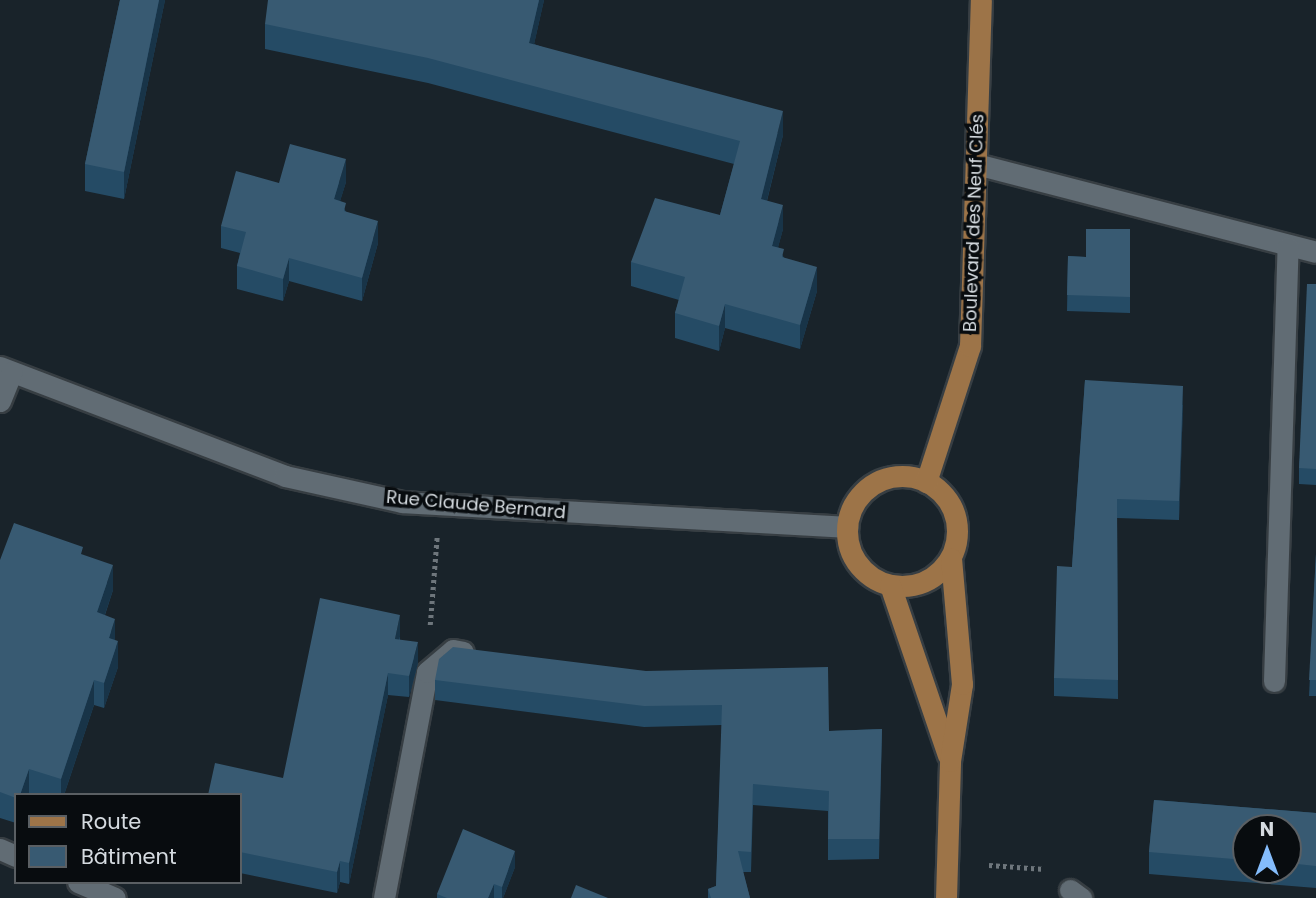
<!DOCTYPE html>
<meta charset="utf-8">
<style>
body{margin:0}
#map{position:relative;width:1316px;height:898px;overflow:hidden;background:#19232a;font-family:Poppins,sans-serif}
div>[style]{position:absolute}
[style*='--x']{left:calc(var(--x)*1px);top:calc(var(--y)*1px);width:calc(var(--w)*1px);rotate:calc(var(--a)*1deg)}
.path>*{height:4.5px;margin-top:-2.25px;transform-origin:0;background:repeating-linear-gradient(90deg,#6e767c 0 3.5px,transparent 0 7px)}
.roads{filter:drop-shadow(2px 0 #373e43) drop-shadow(-2px 0 #373e43) drop-shadow(0 2px #373e43) drop-shadow(0 -2px #373e43)}
.minor>*{height:21px;margin:-10.5px;padding:0 10.5px;transform-origin:10.5px;border-radius:10.5px;background:#616c74}
.major>*{height:21px;margin:-10.5px;padding:0 10.5px;transform-origin:10.5px;border-radius:10.5px;background:#9d7448}
.major>.ring{margin:-10.5px;padding:0;box-sizing:content-box;background:none;border:21px solid #9d7448;border-radius:50%}
.wall>*{inset:0;background:#254b65}
.shaded-wall>*{inset:0;background:#183448}
.building>*{inset:0;background:#385a72}
span{translate:-50% -50%;white-space:nowrap;text-align:center;line-height:1.15;-webkit-text-stroke:7px #080c0f;paint-order:stroke}
.street-label{font-size:18px;color:#d5dbe0}
.legend{position:absolute;left:14px;top:793px;width:228px;height:91px;box-sizing:border-box;background:#080c0f;border:2px solid #5a5f63;margin:0;padding:9px 12px;list-style:none;font-size:21px;color:#d5dbe0}
.legend li{display:flex;align-items:center;gap:14px;height:35px}
.legend b{width:35px;border:2px solid #5a5f63}
.north{position:absolute;left:1232px;top:814px;width:70px;height:70px;box-sizing:border-box;background:#080c0f;border:2px solid #5a5f63;border-radius:50%;rotate:0deg;font-size:19px;font-weight:700;line-height:28px;text-align:center;color:#d5dbe0}
.north::after{content:'';display:block;margin:auto;width:24px;height:32px;background:#84bcfb;clip-path:polygon(50% 0,100% 100%,50% 72%,0 100%)}
</style>
<div id="map">
<div class="path">
<div style="--x:430;--y:625;--w:89;--a:-85.5"></div>
<div style="--x:989;--y:865;--w:56;--a:4.1"></div>
</div>
<div class="roads">
<div class="minor">
<div style="--x:976;--y:164;--w:351;--a:14.5"></div>
<div style="--x:0;--y:367;--w:305;--a:20.9"></div>
<div style="--x:285;--y:476;--w:120;--a:12.5"></div>
<div style="--x:402;--y:502;--w:446;--a:3.2"></div>
<div style="--x:0;--y:401;--w:31;--a:-68"></div>
<div style="--x:1274;--y:681;--w:434;--a:-88.2"></div>
<div style="--x:0;--y:849;--w:17;--a:24"></div>
<div style="--x:78;--y:882;--w:40;--a:23.4"></div>
<div style="--x:1070;--y:890;--w:14;--a:36"></div>
<div style="--x:384;--y:898;--w:230;--a:-79.2"></div>
<div style="--x:427;--y:672;--w:34;--a:-40"></div>
<div style="--x:453;--y:650;--w:10;--a:11"></div>
</div>
<div class="major">
<div class="ring" style="left:847px;top:476px;width:89px;height:89px"></div>
<div style="--x:926;--y:482;--w:143;--a:-72.1"></div>
<div style="--x:970;--y:346;--w:346;--a:-88.2"></div>
<div style="--x:890;--y:585;--w:180;--a:71.2"></div>
<div style="--x:946;--y:898;--w:137;--a:-88.3"></div>
<div style="--x:950;--y:761;--w:78;--a:-81.1"></div>
<div style="--x:962;--y:684;--w:126;--a:-95"></div>
</div>
</div>
<div class="wall">
<div style="clip-path:polygon(120px 0,165px 0,124px 199px,85px 191px,85px 164px)"></div>
<div style="clip-path:polygon(544px 0,534px 44px,783px 135px,767px 201px,783px 229px,778px 247px,784px 258px,817px 291px,800px 349px,725px 328px,719px 351px,675px 338px,675px 313px,679px 300px,631px 286px,631px 262px,720px 215px,734px 164px,428px 83px,265px 49px,265px 24px)"></div>
<div style="clip-path:polygon(346px 182px,340px 201px,346px 212px,378px 243px,362px 301px,289px 281px,283px 301px,237px 289px,237px 266px,240px 253px,221px 248px,221px 226px,279px 183px)"></div>
<div style="clip-path:polygon(1130px 229px,1130px 313px,1067px 311px,1068px 256px,1086px 257px)"></div>
<div style="clip-path:polygon(1316px 284px,1316px 485px,1299px 484px,1299px 468px)"></div>
<div style="clip-path:polygon(1085px 380px,1183px 405px,1179px 520px,1117px 518px,1118px 699px,1054px 696px,1054px 678px,1072px 567px)"></div>
<div style="clip-path:polygon(1316px 554px,1316px 696px,1309px 696px)"></div>
<div style="clip-path:polygon(83px 555px,113px 590px,105px 615px,115px 640px,118px 667px,104px 708px,94px 705px,64px 795px,29px 794px,16px 795px,16px 823px,0 818px,0 560px)"></div>
<div style="clip-path:polygon(400px 636px,400px 640px,418px 663px,409px 697px,388px 695px,349px 884px,340px 882px,337px 893px,240px 873px,240px 795px,283px 778px)"></div>
<div style="clip-path:polygon(646px 671px,829px 731px,882px 729px,879px 859px,828px 860px,828px 811px,753px 805px,751px 872px,743px 872px,750px 898px,708px 898px,708px 889px,716px 886px,722px 725px,644px 727px,435px 700px,435px 680px)"></div>
<div style="clip-path:polygon(evenodd,1154px 800px,1316px 813px,1316px 888px,1149px 874px,1149px 852px,1154px 800px,1246px 828px,1288px 828px,1288px 870px,1246px 870px,1246px 828px)"></div>
<div style="clip-path:polygon(515px 867px,503px 898px,437px 898px,437px 894px)"></div>
</div>
<div class="shaded-wall">
<div style="clip-path:polygon(159px 0,165px 0,124px 199px,124px 172px)"></div>
<div style="clip-path:polygon(539px 0,544px 0,529px 67px,529px 43px)"></div>
<div style="clip-path:polygon(783px 111px,783px 135px,761px 224px,761px 199px)"></div>
<div style="clip-path:polygon(346px 159px,346px 182px,334px 221px,334px 199px)"></div>
<div style="clip-path:polygon(783px 205px,783px 229px,772px 270px,772px 246px)"></div>
<div style="clip-path:polygon(378px 221px,378px 243px,362px 301px,362px 278px)"></div>
<div style="clip-path:polygon(289px 258px,289px 281px,283px 301px,283px 279px)"></div>
<div style="clip-path:polygon(817px 267px,817px 291px,800px 349px,800px 325px)"></div>
<div style="clip-path:polygon(725px 304px,725px 328px,719px 351px,719px 326px)"></div>
<div style="clip-path:polygon(1183px 386px,1183px 405px,1179px 520px,1179px 501px)"></div>
<div style="clip-path:polygon(113px 565px,113px 590px,97px 638px,97px 612px)"></div>
<div style="clip-path:polygon(400px 615px,400px 636px,395px 660px,395px 639px)"></div>
<div style="clip-path:polygon(115px 619px,115px 644px,109px 638px)"></div>
<div style="clip-path:polygon(118px 641px,118px 667px,104px 708px,104px 683px)"></div>
<div style="clip-path:polygon(418px 642px,418px 663px,409px 697px,409px 676px)"></div>
<div style="clip-path:polygon(388px 673px,388px 695px,349px 884px,349px 863px)"></div>
<div style="clip-path:polygon(94px 680px,94px 705px,64px 795px,61px 795px,61px 779px)"></div>
<div style="clip-path:polygon(29px 769px,29px 795px,20px 795px)"></div>
<div style="clip-path:polygon(515px 851px,515px 867px,503px 898px,502px 898px,502px 887px)"></div>
<div style="clip-path:polygon(340px 861px,340px 882px,337px 893px,337px 872px)"></div>
<div style="clip-path:polygon(494px 884px,494px 898px,488px 898px)"></div>
</div>
<div class="building">
<div style="clip-path:polygon(120px 0,159px 0,124px 172px,85px 164px)"></div>
<div style="clip-path:polygon(268px 0,539px 0,529px 43px,783px 111px,761px 199px,783px 205px,772px 246px,784px 249px,782px 257px,817px 267px,800px 325px,725px 304px,719px 326px,675px 313px,685px 277px,631px 262px,655px 198px,720px 215px,740px 141px,428px 58px,265px 24px)"></div>
<div style="clip-path:polygon(290px 144px,346px 159px,334px 199px,346px 203px,344px 211px,378px 221px,362px 278px,289px 258px,283px 279px,237px 266px,246px 232px,221px 226px,236px 171px,279px 183px)"></div>
<div style="clip-path:polygon(1086px 229px,1130px 229px,1130px 297px,1067px 295px,1068px 256px,1086px 257px)"></div>
<div style="clip-path:polygon(1307px 284px,1316px 284px,1316px 469px,1299px 468px)"></div>
<div style="clip-path:polygon(1085px 380px,1183px 386px,1179px 501px,1117px 499px,1118px 680px,1054px 678px,1057px 566px,1072px 567px)"></div>
<div style="clip-path:polygon(14px 523px,83px 547px,81px 554px,113px 565px,97px 612px,115px 619px,109px 638px,118px 641px,104px 683px,94px 680px,61px 779px,29px 769px,20px 795px,16px 795px,16px 798px,0 792px,0 560px)"></div>
<div style="clip-path:polygon(1316px 554px,1316px 680px,1309px 680px)"></div>
<div style="clip-path:polygon(320px 598px,400px 615px,395px 639px,418px 642px,409px 676px,388px 673px,349px 863px,340px 861px,337px 872px,240px 852px,240px 795px,208px 795px,215px 763px,283px 778px)"></div>
<div style="clip-path:polygon(453px 647px,646px 671px,828px 667px,829px 731px,882px 729px,879px 839px,828px 839px,829px 791px,753px 784px,751px 852px,738px 851px,750px 898px,711px 898px,708px 889px,716px 886px,722px 705px,644px 706px,435px 680px,439px 659px)"></div>
<div style="clip-path:polygon(1154px 800px,1316px 813px,1316px 866px,1288px 863px,1288px 828px,1246px 828px,1246px 860px,1149px 852px)"></div>
<div style="clip-path:polygon(463px 829px,515px 851px,502px 887px,494px 884px,488px 898px,447px 898px,437px 894px)"></div>
<div style="clip-path:polygon(576px 885px,608px 898px,571px 898px)"></div>
</div>
<div class="street-label">
<span style="left:974px;top:223px;rotate:-88deg">Boulevard des Neuf Clés</span>
<span style="left:476px;top:505px;rotate:5deg">Rue Claude Bernard</span>
</div>
<ul class="legend">
<li><b style="height:9px;background:#9d7448"></b>Route</li>
<li><b style="height:19px;background:#385a72"></b>Bâtiment</li>
</ul>
<div class="north">N</div>
</div>
